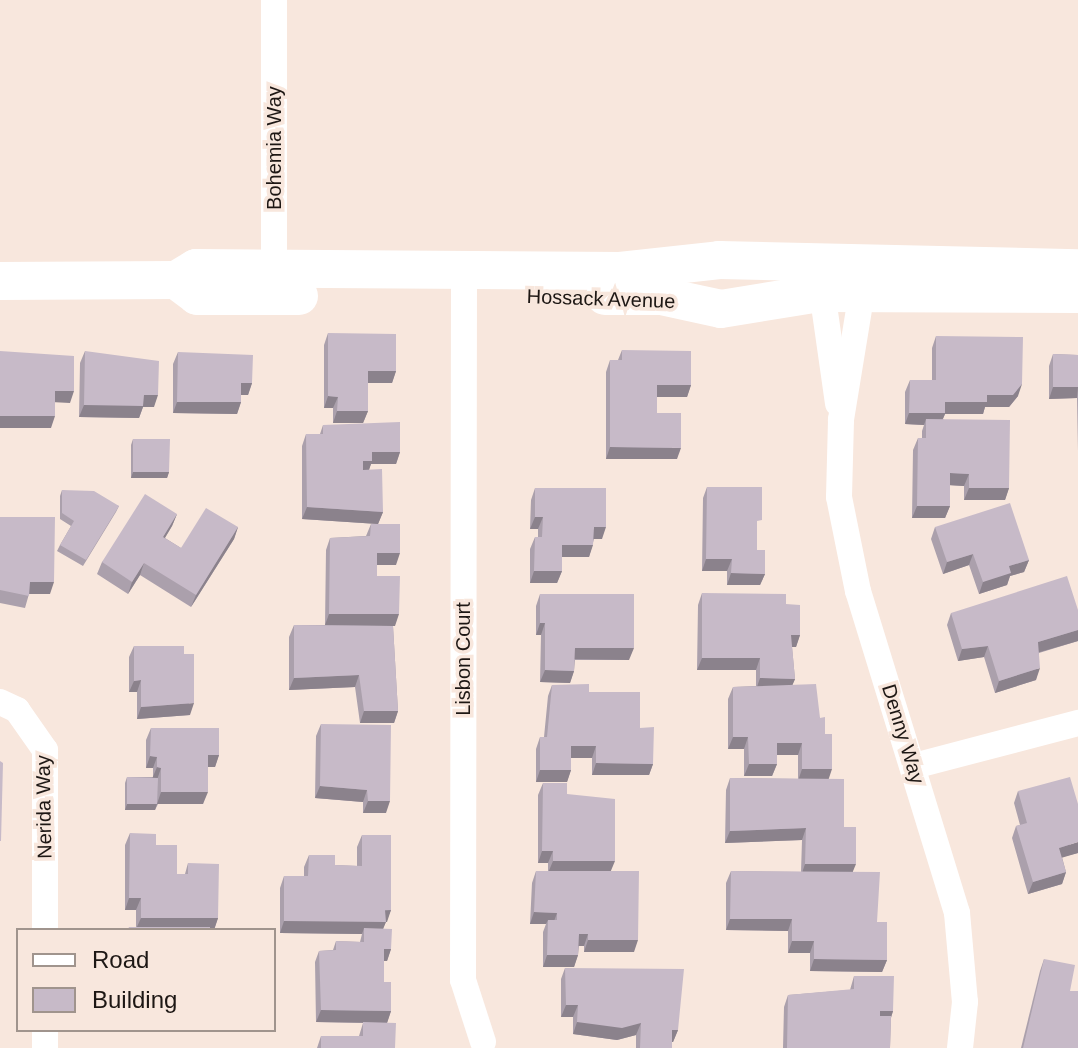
<!DOCTYPE html>
<style>
body{margin:0}
#map{position:relative;width:1078px;height:1048px;overflow:hidden;background:#f8e7dd;font-family:Arial,sans-serif}
div>[style]{position:absolute}
[style*='--x']{left:calc(var(--x)*1px);top:calc(var(--y)*1px);width:calc(var(--w)*1px);rotate:calc(var(--a)*1deg)}
.street>*{height:26px;margin:-13px;padding:0 13px;transform-origin:13px;border-radius:13px;background:#fff}
.secondary>*{height:38px;margin:-19px;padding:0 19px;transform-origin:19px;border-radius:19px;background:#fff}
.wall>*{inset:0;background:#aba0ac}
.shaded-wall>*{inset:0;background:#8b828c}
.building>*{inset:0;background:#c7bac8}
span{translate:-50% -50%;white-space:nowrap;text-align:center;line-height:1.15;-webkit-text-stroke:7px #f8e7dd;paint-order:stroke}
.street-label{font-size:20px;color:#1d1714}
.legend{position:absolute;left:16px;top:928px;width:260px;height:104px;box-sizing:border-box;background:#f8e7dd;border:2px solid #a0948d;margin:0;padding:10px 14px;list-style:none;font-size:24px;color:#1d1714}
.legend li{display:flex;align-items:center;gap:16px;height:40px}
.legend b{width:40px;border:2px solid #a0948d}
</style>
<div id="map">
<div class="street">
<div style="--x:274;--y:0;--w:284;--a:90"></div>
<div style="--x:464;--y:271;--w:709;--a:90.08"></div>
<div style="--x:463;--y:980;--w:65;--a:72.1"></div>
<div style="--x:820;--y:277;--w:128;--a:81.9"></div>
<div style="--x:864;--y:279;--w:143;--a:99.3"></div>
<div style="--x:841;--y:420;--w:77;--a:91.5"></div>
<div style="--x:839;--y:497;--w:96;--a:78.6"></div>
<div style="--x:858;--y:591;--w:337;--a:72.9"></div>
<div style="--x:957;--y:913;--w:89;--a:84.9"></div>
<div style="--x:965;--y:1002;--w:46;--a:96.2"></div>
<div style="--x:0;--y:702;--w:19;--a:25"></div>
<div style="--x:17;--y:710;--w:49;--a:55"></div>
<div style="--x:45;--y:750;--w:180;--a:90"></div>
<div style="--x:914;--y:766;--w:170;--a:-14.7"></div>
<div style="--x:45;--y:1048;--w:18;--a:-90"></div>
</div>
<div class="secondary">
<div style="--x:176;--y:280;--w:26;--a:37"></div>
<div style="--x:197;--y:296;--w:102;--a:0"></div>
<div style="--x:0;--y:281;--w:176;--a:-0.3"></div>
<div style="--x:176;--y:280;--w:23;--a:-31"></div>
<div style="--x:196;--y:268;--w:424;--a:0.4"></div>
<div style="--x:620;--y:271;--w:100;--a:-6.3"></div>
<div style="--x:719;--y:260;--w:359;--a:1.3"></div>
<div style="--x:605;--y:296;--w:56;--a:0"></div>
<div style="--x:661;--y:296;--w:61;--a:12.2"></div>
<div style="--x:721;--y:309;--w:100;--a:-9.2"></div>
<div style="--x:820;--y:293;--w:258;--a:0.2"></div>
</div>
<div class="wall">
<div style="clip-path:polygon(328px 333px,396px 371px,392px 383px,368px 383px,368px 411px,363px 423px,333px 423px,333px 408px,324px 408px,324px 345px)"></div>
<div style="clip-path:polygon(936px 336px,1018px 396px,1009px 407px,985px 407px,983px 414px,945px 414px,943px 419px,1009px 488px,1005px 500px,964px 500px,964px 486px,950px 485px,950px 506px,945px 518px,912px 518px,913px 450px,918px 438px,922px 438px,922px 431px,924px 425px,905px 424px,905px 392px,910px 380px,932px 380px,932px 348px)"></div>
<div style="clip-path:polygon(622px 350px,691px 385px,687px 397px,657px 397px,657px 413px,677px 459px,606px 459px,606px 372px,610px 360px,618px 360px)"></div>
<div style="clip-path:polygon(85px 351px,154px 407px,143px 407px,139px 418px,79px 417px,80px 363px)"></div>
<div style="clip-path:polygon(178px 352px,252px 383px,248px 395px,241px 395px,241px 402px,237px 414px,173px 413px,173px 364px)"></div>
<div style="clip-path:polygon(1053px 354px,1078px 355px,1078px 452px,1077px 398px,1049px 399px,1049px 366px)"></div>
<div style="clip-path:polygon(323px 425px,400px 452px,396px 464px,371px 464px,369px 469px,383px 512px,378px 524px,302px 519px,302px 446px,306px 434px,320px 434px)"></div>
<div style="clip-path:polygon(133px 439px,169px 472px,167px 478px,131px 478px,131px 445px)"></div>
<div style="clip-path:polygon(707px 487px,757px 532px,757px 550px,765px 574px,760px 585px,727px 585px,727px 571px,702px 571px,703px 498px)"></div>
<div style="clip-path:polygon(535px 488px,602px 539px,594px 539px,589px 557px,562px 557px,562px 571px,557px 583px,530px 583px,530px 549px,535px 537px,538px 537px,538px 529px,530px 529px,531px 500px)"></div>
<div style="clip-path:polygon(62px 490px,119px 506px,116px 512px,83px 566px,57px 551px,60px 545px,71px 526px,60px 519px,60px 496px)"></div>
<div style="clip-path:polygon(177px 514px,172px 526px,165px 538px,181px 548px,238px 527px,234px 539px,191px 607px,140px 575px,128px 594px,97px 574px,102px 562px)"></div>
<div style="clip-path:polygon(0 517px,50px 594px,29px 594px,25px 608px,0 603px)"></div>
<div style="clip-path:polygon(371px 524px,396px 565px,377px 565px,377px 576px,395px 626px,393px 626px,398px 711px,394px 723px,360px 723px,355px 687px,289px 690px,289px 637px,294px 625px,325px 625px,326px 550px,330px 538px,366px 536px)"></div>
<div style="clip-path:polygon(935px 527px,1029px 560px,1024px 572px,1010px 576px,1007px 585px,979px 594px,969px 565px,943px 574px,931px 539px)"></div>
<div style="clip-path:polygon(702px 593px,786px 604px,800px 635px,796px 647px,792px 647px,795px 679px,792px 685px,820px 718px,825px 734px,828px 779px,844px 827px,853px 872px,877px 922px,887px 960px,882px 972px,810px 971px,810px 953px,788px 953px,788px 931px,726px 930px,726px 883px,731px 871px,801px 872px,802px 840px,725px 843px,726px 790px,730px 778px,798px 779px,798px 755px,777px 755px,777px 764px,772px 776px,744px 776px,744px 749px,728px 749px,728px 699px,733px 687px,756px 686px,756px 670px,697px 670px,698px 605px)"></div>
<div style="clip-path:polygon(540px 594px,629px 660px,575px 660px,574px 671px,570px 683px,540px 682px,541px 635px,536px 635px,536px 606px)"></div>
<div style="clip-path:polygon(1078px 610px,1078px 641px,1039px 653px,1036px 680px,995px 693px,984px 657px,958px 661px,947px 625px,951px 613px)"></div>
<div style="clip-path:polygon(134px 646px,184px 654px,190px 715px,137px 719px,137px 692px,129px 692px,129px 657px)"></div>
<div style="clip-path:polygon(552px 685px,589px 692px,640px 728px,653px 764px,649px 775px,592px 775px,592px 758px,571px 758px,571px 770px,567px 782px,536px 782px,536px 749px,540px 737px,544px 737px,548px 696px)"></div>
<div style="clip-path:polygon(321px 724px,386px 813px,363px 813px,363px 802px,315px 798px,316px 736px)"></div>
<div style="clip-path:polygon(151px 728px,219px 755px,215px 767px,208px 767px,203px 804px,158px 804px,155px 810px,125px 810px,125px 783px,127px 777px,153px 777px,153px 768px,146px 768px,146px 740px)"></div>
<div style="clip-path:polygon(543px 783px,567px 794px,611px 871px,634px 952px,584px 952px,584px 946px,579px 946px,578px 955px,574px 967px,543px 967px,543px 932px,546px 924px,530px 924px,532px 883px,536px 871px,548px 871px,548px 863px,538px 863px,538px 795px)"></div>
<div style="clip-path:polygon(1018px 791px,1078px 853px,1062px 857px,1066px 872px,1062px 884px,1028px 894px,1012px 838px,1016px 826px,1020px 825px,1014px 803px)"></div>
<div style="clip-path:polygon(130px 833px,156px 845px,177px 874px,185px 874px,188px 863px,218px 918px,214px 930px,128px 930px,129px 927px,136px 927px,136px 910px,125px 910px,125px 845px)"></div>
<div style="clip-path:polygon(362px 835px,391px 910px,383px 928px,391px 949px,387px 961px,384px 961px,384px 982px,391px 1011px,387px 1023px,395px 1048px,317px 1048px,321px 1036px,359px 1036px,363px 1023px,316px 1022px,315px 962px,319px 951px,333px 950px,336px 941px,360px 942px,362px 934px,280px 933px,280px 888px,284px 876px,304px 876px,304px 867px,309px 855px,335px 865px,357px 866px,357px 847px)"></div>
<div style="clip-path:polygon(1044px 959px,1070px 991px,1078px 1048px,1021px 1048px,1040px 971px)"></div>
<div style="clip-path:polygon(565px 968px,678px 1030px,673px 1042px,672px 1042px,672px 1048px,636px 1048px,636px 1035px,617px 1040px,573px 1034px,573px 1017px,561px 1017px,561px 979px)"></div>
<div style="clip-path:polygon(854px 976px,893px 1011px,891px 1018px,890px 1048px,783px 1048px,784px 1007px,788px 995px,850px 990px)"></div>
</div>
<div class="shaded-wall">
<div style="clip-path:polygon(368px 371px,396px 371px,392px 383px,364px 383px)"></div>
<div style="clip-path:polygon(241px 383px,252px 383px,248px 395px,237px 395px)"></div>
<div style="clip-path:polygon(1022px 384px,1018px 396px,1009px 407px,985px 407px,983px 414px,945px 414px,940px 425px,926px 419px,924px 425px,905px 424px,909px 413px,945px 402px,987px 395px)"></div>
<div style="clip-path:polygon(657px 385px,691px 385px,687px 397px,653px 397px)"></div>
<div style="clip-path:polygon(1053px 387px,1078px 387px,1077px 398px,1049px 399px)"></div>
<div style="clip-path:polygon(55px 391px,74px 391px,70px 403px,51px 402px)"></div>
<div style="clip-path:polygon(144px 395px,158px 395px,154px 407px,143px 407px,139px 418px,79px 417px,84px 405px)"></div>
<div style="clip-path:polygon(328px 396px,338px 397px,333px 408px,324px 408px)"></div>
<div style="clip-path:polygon(177px 402px,241px 402px,237px 414px,173px 413px)"></div>
<div style="clip-path:polygon(337px 411px,368px 411px,363px 423px,333px 423px)"></div>
<div style="clip-path:polygon(0 416px,55px 416px,51px 428px,0 428px)"></div>
<div style="clip-path:polygon(610px 447px,681px 448px,677px 459px,606px 459px)"></div>
<div style="clip-path:polygon(372px 452px,400px 452px,396px 464px,371px 464px,368px 473px,359px 473px,363px 461px)"></div>
<div style="clip-path:polygon(133px 472px,169px 472px,167px 478px,131px 478px)"></div>
<div style="clip-path:polygon(950px 473px,969px 474px,964px 486px,946px 485px)"></div>
<div style="clip-path:polygon(969px 488px,1009px 488px,1005px 500px,964px 500px)"></div>
<div style="clip-path:polygon(917px 506px,950px 506px,945px 518px,912px 518px)"></div>
<div style="clip-path:polygon(307px 507px,383px 512px,378px 524px,302px 519px)"></div>
<div style="clip-path:polygon(177px 514px,172px 526px,158px 549px,163px 537px)"></div>
<div style="clip-path:polygon(535px 517px,543px 517px,538px 529px,530px 529px)"></div>
<div style="clip-path:polygon(238px 527px,234px 539px,191px 607px,196px 595px)"></div>
<div style="clip-path:polygon(594px 527px,606px 527px,602px 539px,590px 539px)"></div>
<div style="clip-path:polygon(562px 545px,593px 545px,589px 557px,557px 557px)"></div>
<div style="clip-path:polygon(377px 553px,400px 553px,396px 565px,373px 565px)"></div>
<div style="clip-path:polygon(973px 554px,969px 565px,943px 574px,947px 562px)"></div>
<div style="clip-path:polygon(706px 559px,732px 559px,727px 571px,702px 571px)"></div>
<div style="clip-path:polygon(1029px 560px,1024px 572px,1010px 576px,1007px 585px,979px 594px,983px 582px,1009px 566px)"></div>
<div style="clip-path:polygon(144px 563px,140px 575px,128px 594px,132px 582px)"></div>
<div style="clip-path:polygon(534px 571px,562px 571px,557px 583px,530px 583px)"></div>
<div style="clip-path:polygon(731px 573px,765px 574px,760px 585px,727px 585px)"></div>
<div style="clip-path:polygon(30px 582px,54px 582px,50px 594px,25px 594px)"></div>
<div style="clip-path:polygon(329px 614px,399px 614px,395px 626px,325px 625px)"></div>
<div style="clip-path:polygon(540px 623px,545px 623px,541px 635px,536px 635px)"></div>
<div style="clip-path:polygon(1078px 630px,1078px 641px,1033px 654px,1038px 642px)"></div>
<div style="clip-path:polygon(791px 635px,800px 635px,796px 647px,786px 647px)"></div>
<div style="clip-path:polygon(988px 646px,984px 657px,958px 661px,962px 649px)"></div>
<div style="clip-path:polygon(575px 648px,634px 648px,629px 660px,570px 659px)"></div>
<div style="clip-path:polygon(702px 658px,760px 658px,756px 670px,697px 670px)"></div>
<div style="clip-path:polygon(1040px 668px,1036px 680px,995px 693px,999px 681px)"></div>
<div style="clip-path:polygon(545px 670px,574px 671px,570px 683px,540px 682px)"></div>
<div style="clip-path:polygon(359px 675px,355px 687px,289px 690px,294px 678px)"></div>
<div style="clip-path:polygon(760px 678px,795px 679px,790px 691px,756px 690px)"></div>
<div style="clip-path:polygon(141px 680px,137px 692px,129px 692px,134px 681px)"></div>
<div style="clip-path:polygon(194px 703px,190px 715px,137px 719px,141px 707px)"></div>
<div style="clip-path:polygon(364px 711px,398px 711px,394px 723px,360px 723px)"></div>
<div style="clip-path:polygon(733px 737px,748px 737px,744px 749px,728px 749px)"></div>
<div style="clip-path:polygon(777px 743px,802px 743px,798px 755px,772px 755px)"></div>
<div style="clip-path:polygon(571px 746px,596px 746px,592px 758px,567px 758px)"></div>
<div style="clip-path:polygon(208px 755px,219px 755px,215px 767px,204px 767px)"></div>
<div style="clip-path:polygon(150px 756px,157px 757px,153px 768px,146px 768px)"></div>
<div style="clip-path:polygon(596px 763px,653px 764px,649px 775px,592px 775px)"></div>
<div style="clip-path:polygon(749px 764px,777px 764px,772px 776px,744px 776px)"></div>
<div style="clip-path:polygon(157px 767px,161px 768px,157px 780px,152px 779px)"></div>
<div style="clip-path:polygon(802px 769px,832px 769px,828px 781px,798px 781px)"></div>
<div style="clip-path:polygon(540px 770px,571px 770px,567px 782px,536px 782px)"></div>
<div style="clip-path:polygon(320px 786px,367px 790px,363px 802px,315px 798px)"></div>
<div style="clip-path:polygon(161px 792px,208px 792px,203px 804px,157px 804px)"></div>
<div style="clip-path:polygon(368px 801px,390px 801px,386px 813px,363px 813px)"></div>
<div style="clip-path:polygon(127px 804px,157px 804px,155px 810px,125px 810px)"></div>
<div style="clip-path:polygon(806px 828px,802px 840px,725px 843px,730px 831px)"></div>
<div style="clip-path:polygon(1078px 842px,1078px 853px,1054px 860px,1059px 848px)"></div>
<div style="clip-path:polygon(542px 851px,553px 851px,548px 863px,538px 863px)"></div>
<div style="clip-path:polygon(553px 861px,615px 861px,610px 873px,548px 873px)"></div>
<div style="clip-path:polygon(805px 864px,856px 864px,851px 876px,801px 876px)"></div>
<div style="clip-path:polygon(1066px 872px,1062px 884px,1028px 894px,1033px 882px)"></div>
<div style="clip-path:polygon(129px 898px,141px 898px,136px 910px,125px 910px)"></div>
<div style="clip-path:polygon(391px 910px,387px 922px,383px 922px,386px 922px,381px 934px,364px 928px,362px 934px,280px 933px,284px 921px)"></div>
<div style="clip-path:polygon(534px 912px,557px 913px,553px 924px,548px 920px,546px 924px,530px 924px)"></div>
<div style="clip-path:polygon(141px 918px,218px 918px,214px 930px,136px 929px)"></div>
<div style="clip-path:polygon(730px 919px,792px 919px,788px 931px,726px 930px)"></div>
<div style="clip-path:polygon(579px 934px,588px 934px,584px 946px,574px 946px)"></div>
<div style="clip-path:polygon(588px 940px,638px 940px,634px 952px,584px 952px)"></div>
<div style="clip-path:polygon(792px 941px,814px 941px,810px 953px,788px 953px)"></div>
<div style="clip-path:polygon(384px 949px,391px 949px,387px 961px,380px 961px)"></div>
<div style="clip-path:polygon(547px 955px,578px 955px,574px 967px,543px 967px)"></div>
<div style="clip-path:polygon(814px 959px,887px 960px,882px 972px,810px 971px)"></div>
<div style="clip-path:polygon(566px 1005px,578px 1005px,573px 1017px,561px 1017px)"></div>
<div style="clip-path:polygon(321px 1010px,391px 1011px,387px 1023px,316px 1022px)"></div>
<div style="clip-path:polygon(880px 1011px,893px 1011px,889px 1023px,876px 1023px)"></div>
<div style="clip-path:polygon(577px 1022px,641px 1023px,636px 1035px,617px 1040px,573px 1034px)"></div>
<div style="clip-path:polygon(672px 1030px,678px 1030px,673px 1042px,668px 1042px)"></div>
</div>
<div class="building">
<div style="clip-path:polygon(328px 333px,396px 334px,396px 371px,368px 371px,368px 411px,337px 411px,338px 397px,328px 396px)"></div>
<div style="clip-path:polygon(936px 336px,1023px 337px,1022px 384px,1013px 395px,987px 395px,987px 402px,945px 402px,945px 413px,909px 413px,910px 380px,936px 380px)"></div>
<div style="clip-path:polygon(622px 350px,691px 351px,691px 385px,657px 385px,657px 413px,681px 413px,681px 448px,610px 447px,610px 360px,622px 360px)"></div>
<div style="clip-path:polygon(0 351px,74px 356px,74px 391px,55px 391px,55px 416px,0 416px)"></div>
<div style="clip-path:polygon(85px 351px,159px 361px,158px 395px,144px 395px,143px 406px,84px 405px)"></div>
<div style="clip-path:polygon(178px 352px,253px 355px,252px 383px,241px 383px,241px 402px,177px 402px)"></div>
<div style="clip-path:polygon(1053px 354px,1078px 355px,1078px 387px,1053px 387px)"></div>
<div style="clip-path:polygon(926px 419px,1010px 420px,1009px 488px,969px 488px,969px 474px,950px 473px,950px 506px,917px 506px,918px 438px,926px 438px)"></div>
<div style="clip-path:polygon(400px 422px,400px 452px,372px 452px,372px 461px,363px 461px,363px 470px,382px 469px,383px 512px,307px 507px,306px 434px,323px 434px,323px 425px)"></div>
<div style="clip-path:polygon(133px 439px,170px 439px,169px 472px,133px 472px)"></div>
<div style="clip-path:polygon(707px 487px,762px 487px,762px 520px,757px 521px,757px 550px,765px 550px,765px 574px,731px 573px,732px 559px,706px 559px)"></div>
<div style="clip-path:polygon(535px 488px,606px 488px,606px 527px,594px 527px,593px 545px,562px 545px,562px 571px,534px 571px,535px 537px,542px 537px,543px 517px,535px 517px)"></div>
<div style="clip-path:polygon(62px 490px,94px 491px,119px 506px,86px 560px,60px 545px,74px 521px,62px 513px)"></div>
<div style="clip-path:polygon(145px 494px,177px 514px,163px 537px,181px 548px,206px 508px,238px 527px,196px 595px,144px 563px,132px 582px,102px 562px)"></div>
<div style="clip-path:polygon(1010px 503px,1029px 560px,1009px 566px,1011px 573px,983px 582px,973px 554px,947px 562px,935px 527px)"></div>
<div style="clip-path:polygon(0 517px,55px 517px,54px 582px,30px 582px,29px 596px,0 590px)"></div>
<div style="clip-path:polygon(371px 524px,400px 524px,400px 553px,377px 553px,377px 576px,400px 576px,399px 614px,329px 614px,330px 538px,370px 536px)"></div>
<div style="clip-path:polygon(1067px 576px,1078px 610px,1078px 630px,1038px 642px,1040px 668px,999px 681px,988px 646px,962px 649px,951px 613px)"></div>
<div style="clip-path:polygon(702px 593px,786px 594px,786px 604px,800px 605px,800px 635px,791px 635px,795px 679px,760px 678px,760px 658px,702px 658px)"></div>
<div style="clip-path:polygon(540px 594px,634px 594px,634px 648px,575px 648px,574px 671px,545px 670px,545px 623px,540px 623px)"></div>
<div style="clip-path:polygon(294px 625px,393px 626px,398px 711px,364px 711px,359px 675px,294px 678px)"></div>
<div style="clip-path:polygon(134px 646px,184px 646px,184px 654px,194px 654px,194px 703px,141px 707px,141px 680px,134px 681px)"></div>
<div style="clip-path:polygon(589px 684px,589px 692px,640px 692px,640px 728px,654px 727px,653px 764px,596px 763px,596px 746px,571px 746px,571px 770px,540px 770px,540px 737px,547px 737px,552px 685px)"></div>
<div style="clip-path:polygon(816px 684px,820px 718px,825px 717px,825px 734px,832px 734px,832px 769px,802px 769px,802px 743px,777px 743px,777px 764px,749px 764px,748px 737px,733px 737px,733px 687px)"></div>
<div style="clip-path:polygon(321px 724px,391px 725px,390px 801px,368px 801px,367px 790px,320px 786px)"></div>
<div style="clip-path:polygon(151px 728px,219px 728px,219px 755px,208px 755px,208px 792px,161px 792px,161px 768px,157px 767px,157px 757px,150px 756px)"></div>
<div style="clip-path:polygon(0 761px,3px 763px,1px 841px,0 841px)"></div>
<div style="clip-path:polygon(127px 777px,158px 778px,157px 804px,127px 804px)"></div>
<div style="clip-path:polygon(1070px 777px,1078px 804px,1078px 842px,1059px 848px,1066px 872px,1033px 882px,1016px 826px,1027px 823px,1018px 791px)"></div>
<div style="clip-path:polygon(730px 778px,844px 779px,844px 827px,856px 827px,856px 864px,805px 864px,806px 828px,730px 831px)"></div>
<div style="clip-path:polygon(543px 783px,567px 783px,567px 794px,615px 799px,615px 861px,553px 861px,553px 851px,542px 851px)"></div>
<div style="clip-path:polygon(130px 833px,156px 834px,156px 845px,177px 845px,177px 874px,188px 874px,188px 863px,219px 864px,218px 918px,141px 918px,141px 898px,129px 898px)"></div>
<div style="clip-path:polygon(362px 835px,391px 835px,391px 910px,385px 910px,386px 922px,284px 921px,284px 876px,308px 876px,309px 855px,335px 855px,335px 865px,362px 866px)"></div>
<div style="clip-path:polygon(536px 871px,639px 871px,638px 940px,588px 940px,588px 934px,579px 934px,578px 955px,547px 955px,548px 920px,557px 920px,557px 913px,534px 912px)"></div>
<div style="clip-path:polygon(731px 871px,880px 872px,877px 922px,887px 922px,887px 960px,814px 959px,814px 941px,792px 941px,792px 919px,730px 919px)"></div>
<div style="clip-path:polygon(129px 927px,210px 927px,210px 930px,129px 930px)"></div>
<div style="clip-path:polygon(364px 928px,392px 929px,391px 949px,384px 949px,384px 982px,391px 982px,391px 1011px,321px 1010px,319px 951px,336px 950px,336px 941px,364px 942px)"></div>
<div style="clip-path:polygon(1044px 959px,1075px 965px,1070px 991px,1078px 991px,1078px 1048px,1023px 1048px)"></div>
<div style="clip-path:polygon(565px 968px,684px 969px,678px 1030px,672px 1030px,672px 1048px,640px 1048px,641px 1023px,622px 1028px,577px 1022px,578px 1005px,566px 1005px)"></div>
<div style="clip-path:polygon(854px 976px,894px 976px,893px 1011px,880px 1011px,880px 1016px,891px 1016px,890px 1048px,787px 1048px,788px 995px,854px 989px)"></div>
<div style="clip-path:polygon(363px 1022px,396px 1023px,395px 1048px,321px 1048px,321px 1036px,363px 1036px)"></div>
</div>
<div class="street-label">
<span style="left:274px;top:148px;rotate:-90deg">Bohemia Way</span>
<span style="left:601px;top:299px;rotate:2deg">Hossack Avenue</span>
<span style="left:463px;top:659px;rotate:-90deg">Lisbon Court</span>
<span style="left:903px;top:734px;rotate:73deg">Denny Way</span>
<span style="left:44px;top:807px;rotate:-91deg">Nerida Way</span>
</div>
<ul class="legend">
<li><b style="height:10px;background:#fff"></b>Road</li>
<li><b style="height:22px;background:#c7bac8"></b>Building</li>
</ul>
</div>
